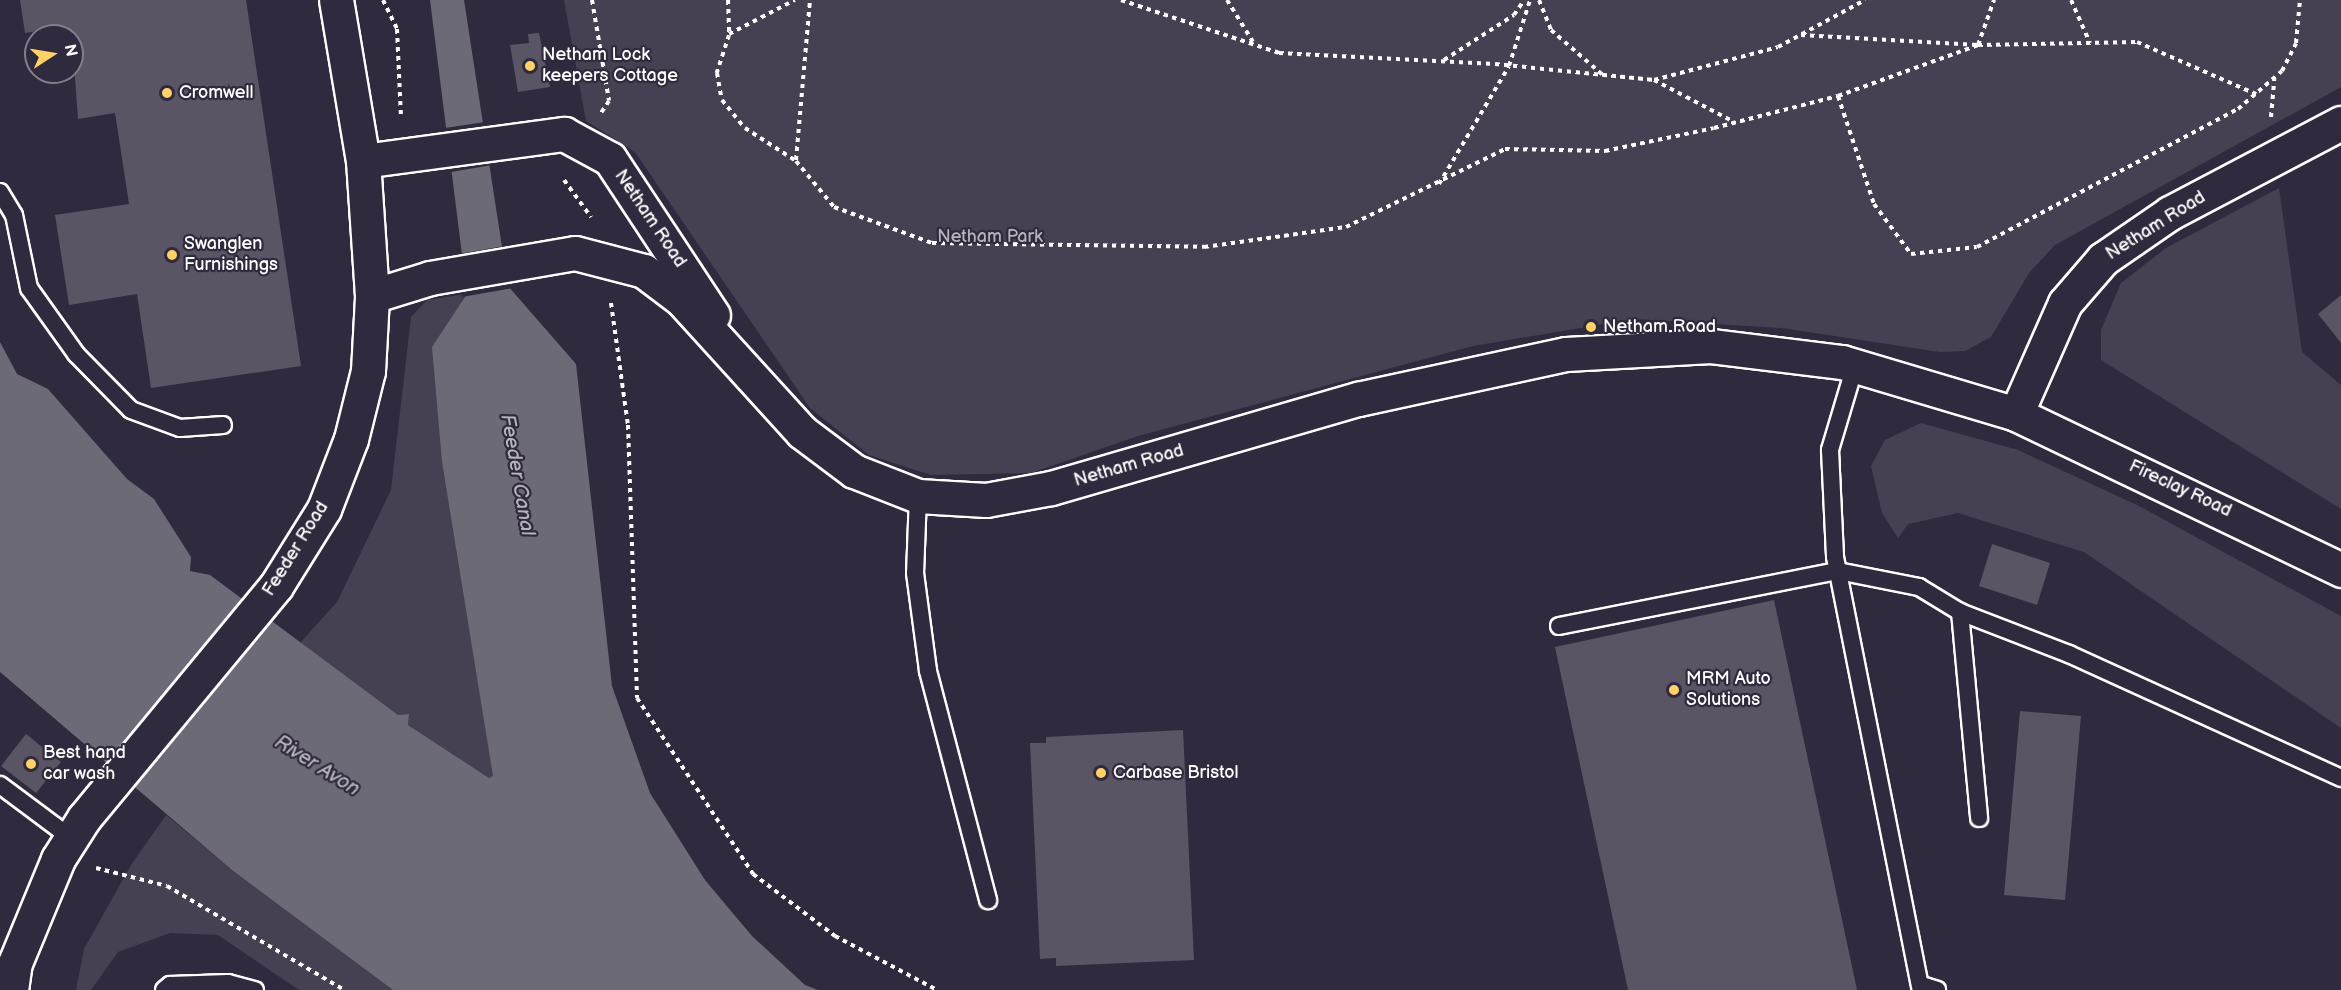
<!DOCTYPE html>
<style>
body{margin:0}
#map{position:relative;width:2341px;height:990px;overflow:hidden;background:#2f2a3d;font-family:"Balsamiq Sans",sans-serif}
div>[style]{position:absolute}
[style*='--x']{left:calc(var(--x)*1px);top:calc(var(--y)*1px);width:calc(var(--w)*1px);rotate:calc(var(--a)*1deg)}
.green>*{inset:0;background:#464152}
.water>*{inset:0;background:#6d6a77}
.pier>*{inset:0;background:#2f2a3d}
.building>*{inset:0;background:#595564}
.path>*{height:4px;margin-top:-2px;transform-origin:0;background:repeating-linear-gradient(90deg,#fff 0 4.5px,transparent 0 9px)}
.roads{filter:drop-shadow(2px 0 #fff) drop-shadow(-2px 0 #fff) drop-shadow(0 2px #fff) drop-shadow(0 -2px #fff)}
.lane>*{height:16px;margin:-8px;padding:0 8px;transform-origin:8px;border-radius:8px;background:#2f2a3d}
.street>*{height:33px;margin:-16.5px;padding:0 16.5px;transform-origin:16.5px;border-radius:16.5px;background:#2f2a3d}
.secondary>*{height:33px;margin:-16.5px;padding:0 16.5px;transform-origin:16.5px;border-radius:16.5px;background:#2f2a3d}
.dots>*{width:16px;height:16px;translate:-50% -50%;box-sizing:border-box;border:3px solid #2f2a3d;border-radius:50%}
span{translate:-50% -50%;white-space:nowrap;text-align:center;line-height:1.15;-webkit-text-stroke:4.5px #2f2a3d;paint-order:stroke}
.poi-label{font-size:18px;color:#fff}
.left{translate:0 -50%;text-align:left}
.street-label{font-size:18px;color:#fff}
.park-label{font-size:18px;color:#b5b3ba}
.water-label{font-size:20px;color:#b6b4bb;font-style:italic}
.north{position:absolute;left:24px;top:24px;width:60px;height:60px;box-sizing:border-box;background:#2f2a3d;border:2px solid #827f8b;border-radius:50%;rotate:78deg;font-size:16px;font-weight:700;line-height:24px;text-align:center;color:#fff}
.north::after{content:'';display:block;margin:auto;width:21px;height:27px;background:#ffd166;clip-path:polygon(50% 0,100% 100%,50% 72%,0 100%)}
</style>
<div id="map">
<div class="green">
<div style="clip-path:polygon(564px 0,2341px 0,2341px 87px,2055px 245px,2029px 273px,1991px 337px,1965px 351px,1940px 352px,1782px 328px,1634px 319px,1473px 346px,1138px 436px,1031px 473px,931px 475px,869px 455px,810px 408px,635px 152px,586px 121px)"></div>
<div style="clip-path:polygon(2279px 188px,2302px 352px,2341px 385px,2341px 509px,2101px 360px,2101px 330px,2121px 283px,2166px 248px)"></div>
<div style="clip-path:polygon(467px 294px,442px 462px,494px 776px,489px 778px,408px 725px,409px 714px,398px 715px,299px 644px,337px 602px,391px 490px,411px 317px,427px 300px)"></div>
<div style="clip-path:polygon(1921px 423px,2018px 450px,2139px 506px,2341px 616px,2341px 728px,2084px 552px,1958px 513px,1908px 524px,1898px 538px,1882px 513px,1871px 466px,1885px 440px)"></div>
<div style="clip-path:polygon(166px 815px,232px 870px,393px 990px,299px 990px,218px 935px,170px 933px,118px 952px,91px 990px,76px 990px,84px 949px,131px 865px)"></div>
</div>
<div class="water">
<div style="clip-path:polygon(430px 0,464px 0,508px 286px,576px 364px,612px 686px,650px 793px,705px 880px,752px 936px,805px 985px,818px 990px,393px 990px,232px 870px,0 672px,0 342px,17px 374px,48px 389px,127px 479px,154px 499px,191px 557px,190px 571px,210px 575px,398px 715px,409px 714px,408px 725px,489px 778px,493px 776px,442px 462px,432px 347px,467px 294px)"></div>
</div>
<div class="pier">
<div style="clip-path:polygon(485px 122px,492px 165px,451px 172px,445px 128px)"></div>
<div style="clip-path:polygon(504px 246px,513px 288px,462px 297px,459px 254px)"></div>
</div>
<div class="building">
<div style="clip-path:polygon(20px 0,246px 0,301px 366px,151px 388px,137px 294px,69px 305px,55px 215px,129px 204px,115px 113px,78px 119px,72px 36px,66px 36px,64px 27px,25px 33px)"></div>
<div style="clip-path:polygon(539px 33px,550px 87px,518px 92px,510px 45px,529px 43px,528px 34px)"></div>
<div style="clip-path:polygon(2341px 295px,2341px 343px,2318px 314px)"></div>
<div style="clip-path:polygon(1992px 544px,2050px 563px,2037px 605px,1979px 586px)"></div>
<div style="clip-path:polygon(1774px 600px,1857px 990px,1628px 990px,1555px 647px)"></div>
<div style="clip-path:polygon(2020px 711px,2081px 716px,2065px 900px,2004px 895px)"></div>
<div style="clip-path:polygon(1183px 730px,1194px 960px,1056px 966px,1056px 958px,1040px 959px,1030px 743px,1046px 743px,1046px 737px)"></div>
<div style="clip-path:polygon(26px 734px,61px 762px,36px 793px,1px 766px)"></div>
</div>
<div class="path">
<div style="--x:383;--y:0;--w:32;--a:64"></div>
<div style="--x:397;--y:29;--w:89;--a:87.4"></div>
<div style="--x:592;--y:0;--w:102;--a:80.4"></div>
<div style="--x:609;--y:101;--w:14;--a:124"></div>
<div style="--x:728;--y:0;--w:35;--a:88"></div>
<div style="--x:729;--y:35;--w:40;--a:108"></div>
<div style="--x:717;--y:73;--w:27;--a:80"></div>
<div style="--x:722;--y:100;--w:36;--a:51"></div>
<div style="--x:745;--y:128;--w:61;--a:32.9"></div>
<div style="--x:796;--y:161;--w:60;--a:50.4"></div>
<div style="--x:834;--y:207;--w:104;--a:20.2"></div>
<div style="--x:932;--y:243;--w:272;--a:0.8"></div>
<div style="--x:1204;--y:247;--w:143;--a:-8"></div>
<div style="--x:1346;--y:227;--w:177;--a:-26.1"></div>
<div style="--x:1505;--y:149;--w:100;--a:1.1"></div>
<div style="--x:1605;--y:151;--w:111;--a:-11.9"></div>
<div style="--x:1714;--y:128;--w:128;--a:-14.5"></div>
<div style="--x:1838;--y:96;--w:149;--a:-20"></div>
<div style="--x:1978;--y:45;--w:159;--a:-1.1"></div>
<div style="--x:2137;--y:42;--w:130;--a:23.6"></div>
<div style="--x:1121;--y:0;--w:167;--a:18.5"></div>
<div style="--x:1279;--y:53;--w:216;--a:2.9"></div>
<div style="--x:1495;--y:64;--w:160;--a:5.7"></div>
<div style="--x:1654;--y:80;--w:128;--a:-14.9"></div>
<div style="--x:1778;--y:47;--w:99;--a:-28.4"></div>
<div style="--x:1227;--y:0;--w:49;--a:58.2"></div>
<div style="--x:1539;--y:0;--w:32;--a:68"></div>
<div style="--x:1551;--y:30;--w:69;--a:40.9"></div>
<div style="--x:2071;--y:0;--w:47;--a:66.2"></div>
<div style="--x:729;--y:34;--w:74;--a:-27.3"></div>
<div style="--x:1801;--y:35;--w:177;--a:3.2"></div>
<div style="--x:1978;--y:45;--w:48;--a:-70.4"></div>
<div style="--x:1444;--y:60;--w:83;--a:-32.7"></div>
<div style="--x:1514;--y:15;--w:18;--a:-56"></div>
<div style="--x:1654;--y:80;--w:90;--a:27.7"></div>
<div style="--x:1838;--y:96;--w:114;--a:71.6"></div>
<div style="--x:1874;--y:204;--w:62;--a:53.5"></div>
<div style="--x:1911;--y:254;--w:66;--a:-6.1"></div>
<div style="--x:1977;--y:247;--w:295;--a:-27.9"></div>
<div style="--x:2238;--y:109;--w:58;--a:-40.8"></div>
<div style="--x:2282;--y:71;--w:31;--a:-63"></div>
<div style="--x:2296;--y:43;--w:43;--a:-84.7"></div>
<div style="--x:2271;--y:117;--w:38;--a:-85"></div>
<div style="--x:796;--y:160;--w:161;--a:-85"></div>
<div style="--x:564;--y:180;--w:46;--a:53.9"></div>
<div style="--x:1439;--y:184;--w:137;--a:-59.3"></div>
<div style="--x:1509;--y:66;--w:69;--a:-72.3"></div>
<div style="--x:611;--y:303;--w:123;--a:82.1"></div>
<div style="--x:628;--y:425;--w:273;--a:88.1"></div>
<div style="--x:637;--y:698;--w:211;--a:56.6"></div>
<div style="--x:753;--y:874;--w:103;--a:37.1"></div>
<div style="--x:835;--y:936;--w:115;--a:27.9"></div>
<div style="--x:96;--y:868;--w:73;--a:14.2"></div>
<div style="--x:167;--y:886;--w:205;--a:30.4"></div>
</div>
<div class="roads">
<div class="lane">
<div style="--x:0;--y:192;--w:27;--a:59"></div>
<div style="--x:14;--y:215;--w:75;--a:78.4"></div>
<div style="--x:29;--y:288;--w:81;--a:54.5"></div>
<div style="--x:76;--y:354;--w:78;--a:45.5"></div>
<div style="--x:131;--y:410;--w:52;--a:20.2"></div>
<div style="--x:180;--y:428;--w:43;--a:-4"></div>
<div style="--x:1855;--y:366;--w:88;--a:106.6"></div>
<div style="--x:1830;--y:450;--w:107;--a:87.3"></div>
<div style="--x:1835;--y:557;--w:441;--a:78.8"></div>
<div style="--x:918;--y:496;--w:77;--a:92.2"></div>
<div style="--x:915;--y:573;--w:99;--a:82.4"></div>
<div style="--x:928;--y:671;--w:237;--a:75.3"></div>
<div style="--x:1960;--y:612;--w:207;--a:84.7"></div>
<div style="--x:1559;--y:626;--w:284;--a:-11.2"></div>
<div style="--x:1838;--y:571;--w:83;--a:11.2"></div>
<div style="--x:1919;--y:587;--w:48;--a:31.4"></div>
<div style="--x:1960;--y:612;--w:117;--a:21.1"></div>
<div style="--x:2069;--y:654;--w:299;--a:24.5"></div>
<div style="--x:0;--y:785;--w:89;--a:36.7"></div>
<div style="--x:1922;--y:985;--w:16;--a:18"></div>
<div style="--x:164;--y:990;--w:8;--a:-40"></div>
<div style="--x:170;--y:985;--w:58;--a:-2"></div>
<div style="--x:228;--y:983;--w:28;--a:15"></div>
</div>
<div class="street">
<div style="--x:2016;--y:414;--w:121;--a:-66.2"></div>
<div style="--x:2065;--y:303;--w:58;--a:-49.2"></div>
<div style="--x:2103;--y:259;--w:81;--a:-34.5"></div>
<div style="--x:2170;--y:213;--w:193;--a:-27.8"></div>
</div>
<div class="secondary">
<div style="--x:363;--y:161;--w:203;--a:-7.7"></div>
<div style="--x:564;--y:134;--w:52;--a:28.5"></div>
<div style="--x:610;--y:159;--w:187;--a:56.6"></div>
<div style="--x:372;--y:296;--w:61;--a:-17.2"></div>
<div style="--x:430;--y:278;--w:147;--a:-9.8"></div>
<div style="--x:575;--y:253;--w:71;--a:14.6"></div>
<div style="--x:644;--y:271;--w:46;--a:37.1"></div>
<div style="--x:681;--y:299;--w:180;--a:47.7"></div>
<div style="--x:802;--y:432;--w:65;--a:36.9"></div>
<div style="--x:854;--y:471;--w:69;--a:21.3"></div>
<div style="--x:918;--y:496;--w:68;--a:3.4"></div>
<div style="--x:986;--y:500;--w:66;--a:-10.5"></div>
<div style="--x:1051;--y:488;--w:320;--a:-16.2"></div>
<div style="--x:1358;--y:399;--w:213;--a:-12.2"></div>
<div style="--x:1566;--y:354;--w:145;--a:-3.2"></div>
<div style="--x:1711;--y:346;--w:132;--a:7"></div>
<div style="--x:1842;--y:362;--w:182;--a:16.6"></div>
<div style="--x:2016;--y:414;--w:361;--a:25.6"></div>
<div style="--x:11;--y:990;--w:27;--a:-82"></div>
<div style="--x:15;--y:963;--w:113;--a:-67.5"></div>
<div style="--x:58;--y:859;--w:49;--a:-57.6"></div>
<div style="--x:84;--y:818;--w:301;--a:-50.4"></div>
<div style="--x:276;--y:586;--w:91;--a:-58.1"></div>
<div style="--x:324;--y:509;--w:75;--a:-68.9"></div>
<div style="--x:351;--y:439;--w:70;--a:-76"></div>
<div style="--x:368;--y:371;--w:75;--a:-86.9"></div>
<div style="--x:372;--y:296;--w:135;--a:-93.8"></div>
<div style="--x:363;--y:161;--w:163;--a:-99.5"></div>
</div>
</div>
<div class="dots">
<div style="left:530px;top:66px;background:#ffd166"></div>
<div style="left:167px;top:93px;background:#ffd166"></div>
<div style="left:172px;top:255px;background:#ffd166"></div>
<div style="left:1591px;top:327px;background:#ffd166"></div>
<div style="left:1674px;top:690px;background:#ffd166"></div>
<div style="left:31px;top:764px;background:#ffd166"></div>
<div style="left:1101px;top:773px;background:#ffd166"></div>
</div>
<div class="poi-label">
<span class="left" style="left:542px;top:66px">Netham Lock<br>keepers Cottage</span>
<span class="left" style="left:179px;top:93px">Cromwell</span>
<span class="left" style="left:184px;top:255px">Swanglen<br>Furnishings</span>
<span class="left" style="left:1603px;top:327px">Netham Road</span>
<span class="left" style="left:1686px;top:690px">MRM Auto<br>Solutions</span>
<span class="left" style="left:43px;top:764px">Best hand<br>car wash</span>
<span class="left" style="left:1113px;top:773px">Carbase Bristol</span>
</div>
<div class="street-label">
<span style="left:650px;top:219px;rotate:56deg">Netham Road</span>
<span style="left:2156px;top:226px;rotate:-32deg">Netham Road</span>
<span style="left:1129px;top:466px;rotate:-16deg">Netham Road</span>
<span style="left:2180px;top:489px;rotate:25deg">Fireclay Road</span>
<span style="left:296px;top:549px;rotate:-58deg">Feeder Road</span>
</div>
<div class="park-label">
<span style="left:990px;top:237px">Netham Park</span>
</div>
<div class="water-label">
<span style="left:517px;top:475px;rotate:80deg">Feeder Canal</span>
<span style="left:317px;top:766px;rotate:32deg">River Avon</span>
</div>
<div class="north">N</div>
</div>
